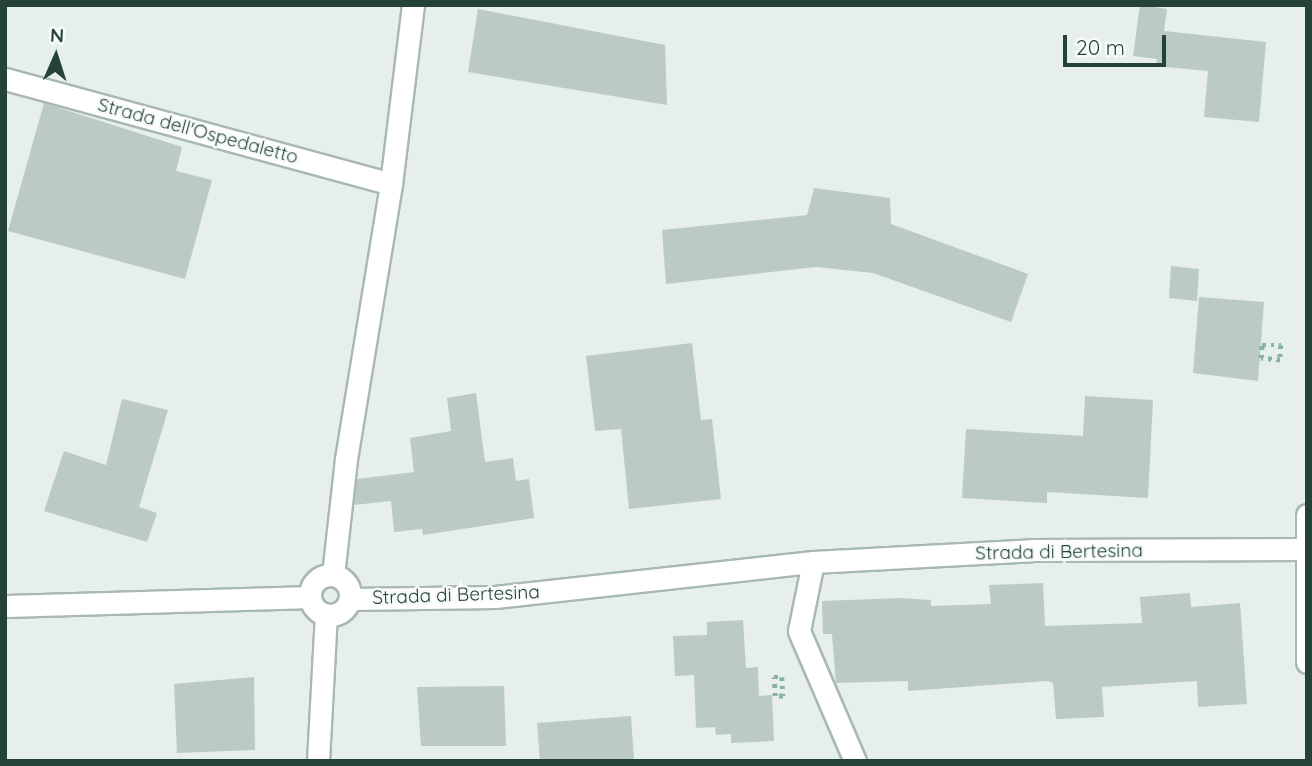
<!DOCTYPE html>
<style>
body{margin:0}
#map{position:relative;width:1312px;height:766px;overflow:hidden;background:#e6efeb;font-family:Quicksand,sans-serif}
div>[style]{position:absolute}
[style*='--x']{left:calc(var(--x)*1px);top:calc(var(--y)*1px);width:calc(var(--w)*1px);rotate:calc(var(--a)*1deg)}
.building>*{inset:0;background:#bbcac4}
.path>*{height:4.5px;margin-top:-2.25px;transform-origin:0;background:repeating-linear-gradient(90deg,#86b3a5 0 3.5px,transparent 0 8.5px)}
.roads{filter:drop-shadow(2px 0 #a8b8b2) drop-shadow(-2px 0 #a8b8b2) drop-shadow(0 2px #a8b8b2) drop-shadow(0 -2px #a8b8b2)}
.street>*{height:21px;margin:-10.5px;padding:0 10.5px;transform-origin:10.5px;border-radius:10.5px;background:#fff}
.secondary>*{height:21px;margin:-10.5px;padding:0 10.5px;transform-origin:10.5px;border-radius:10.5px;background:#fff}
.secondary>.ring{margin:-10.5px;padding:0;box-sizing:content-box;background:none;border:21px solid #fff;border-radius:50%}
span{translate:-50% -50%;white-space:nowrap;text-align:center;line-height:1.15;-webkit-text-stroke:5px #f7fbf9;paint-order:stroke}
.street-label{font-size:19px;color:#24423a}
.frame{position:absolute;inset:0;border:7px solid #24423a;pointer-events:none}
.north{position:absolute;left:21px;top:21px;width:70px;height:70px;-webkit-text-stroke:5px #f7fbf9;paint-order:stroke;rotate:3deg;font-size:19px;font-weight:700;line-height:28px;text-align:center;color:#24423a}
.north::after{content:'';display:block;margin:auto;width:24px;height:32px;background:#24423a;clip-path:polygon(50% 0,100% 100%,50% 72%,0 100%)}
.scale{position:absolute;left:1063px;top:35px;width:103px;height:32px;box-sizing:border-box;border:4px solid #24423a;border-top:0;padding-left:9px;font-size:21px;line-height:24px;white-space:nowrap;color:#24423a;-webkit-text-stroke:5px #f7fbf9;paint-order:stroke}
</style>
<div id="map">
<div class="building">
<div style="clip-path:polygon(1140px 5px,1167px 9px,1164px 31px,1266px 42px,1259px 122px,1204px 117px,1208px 71px,1156px 66px,1157px 59px,1133px 56px)"></div>
<div style="clip-path:polygon(478px 9px,665px 45px,667px 105px,468px 72px)"></div>
<div style="clip-path:polygon(44px 103px,182px 147px,176px 171px,212px 180px,185px 279px,8px 231px)"></div>
<div style="clip-path:polygon(814px 188px,890px 198px,891px 224px,1028px 274px,1011px 322px,873px 273px,816px 267px,666px 284px,662px 230px,807px 215px)"></div>
<div style="clip-path:polygon(1171px 266px,1199px 269px,1197px 301px,1169px 298px)"></div>
<div style="clip-path:polygon(1199px 297px,1264px 302px,1258px 381px,1193px 373px)"></div>
<div style="clip-path:polygon(692px 343px,701px 420px,712px 419px,721px 499px,629px 509px,621px 429px,595px 431px,586px 356px)"></div>
<div style="clip-path:polygon(476px 393px,485px 462px,513px 458px,516px 481px,529px 479px,534px 518px,423px 535px,422px 529px,394px 532px,391px 501px,354px 505px,357px 479px,414px 472px,410px 438px,451px 431px,447px 398px)"></div>
<div style="clip-path:polygon(1085px 396px,1153px 400px,1148px 498px,1047px 492px,1047px 503px,962px 498px,966px 429px,1083px 436px)"></div>
<div style="clip-path:polygon(122px 399px,168px 410px,139px 507px,157px 513px,147px 542px,44px 511px,64px 451px,106px 465px)"></div>
<div style="clip-path:polygon(1043px 583px,1045px 626px,1142px 623px,1140px 597px,1190px 593px,1191px 607px,1240px 603px,1247px 704px,1198px 707px,1197px 681px,1102px 687px,1104px 717px,1056px 719px,1053px 683px,1047px 681px,908px 691px,908px 681px,836px 683px,832px 634px,823px 634px,822px 601px,900px 598px,931px 600px,931px 606px,991px 604px,989px 585px)"></div>
<div style="clip-path:polygon(743px 620px,746px 668px,758px 667px,759px 696px,772px 695px,774px 741px,731px 743px,731px 734px,716px 735px,715px 727px,696px 728px,694px 675px,675px 676px,673px 636px,707px 635px,707px 622px)"></div>
<div style="clip-path:polygon(254px 677px,255px 750px,177px 753px,174px 684px)"></div>
<div style="clip-path:polygon(504px 686px,506px 746px,421px 746px,417px 687px)"></div>
<div style="clip-path:polygon(631px 716px,634px 761px,540px 761px,537px 723px)"></div>
</div>
<div class="path">
<div style="--x:1262;--y:345;--w:19;--a:0"></div>
<div style="--x:1281;--y:345;--w:15;--a:94"></div>
<div style="--x:1280;--y:360;--w:19;--a:-174"></div>
<div style="--x:1261;--y:358;--w:13;--a:-86"></div>
<div style="--x:774;--y:677;--w:8;--a:0"></div>
<div style="--x:782;--y:677;--w:19;--a:87"></div>
<div style="--x:783;--y:696;--w:8;--a:180"></div>
<div style="--x:775;--y:696;--w:19;--a:-93"></div>
</div>
<div class="roads">
<div class="street">
<div style="--x:5;--y:79;--w:400;--a:15.2"></div>
<div style="--x:1307;--y:515;--w:147;--a:90"></div>
<div style="--x:813;--y:562;--w:70;--a:101.5"></div>
<div style="--x:799;--y:631;--w:142;--a:66.7"></div>
<div style="--x:318;--y:761;--w:146;--a:-86.9"></div>
</div>
<div class="secondary">
<div class="ring" style="left:310px;top:575px;width:19px;height:19px"></div>
<div style="--x:333;--y:575;--w:117;--a:-83.6"></div>
<div style="--x:346;--y:459;--w:279;--a:-80.7"></div>
<div style="--x:391;--y:184;--w:180;--a:-83"></div>
<div style="--x:350;--y:599;--w:145;--a:-0.8"></div>
<div style="--x:495;--y:597;--w:320;--a:-6.3"></div>
<div style="--x:813;--y:562;--w:219;--a:-3.1"></div>
<div style="--x:1032;--y:550;--w:275;--a:-0.2"></div>
<div style="--x:5;--y:606;--w:305;--a:-1.7"></div>
</div>
</div>
<div class="street-label">
<span style="left:198px;top:131px;rotate:15deg">Strada dell'Ospedaletto</span>
<span style="left:1059px;top:552px;rotate:-1deg">Strada di Bertesina</span>
<span style="left:456px;top:595px;rotate:-2deg">Strada di Bertesina</span>
</div>
<div class="frame"></div>
<div class="north">N</div>
<div class="scale">20 m</div>
</div>
